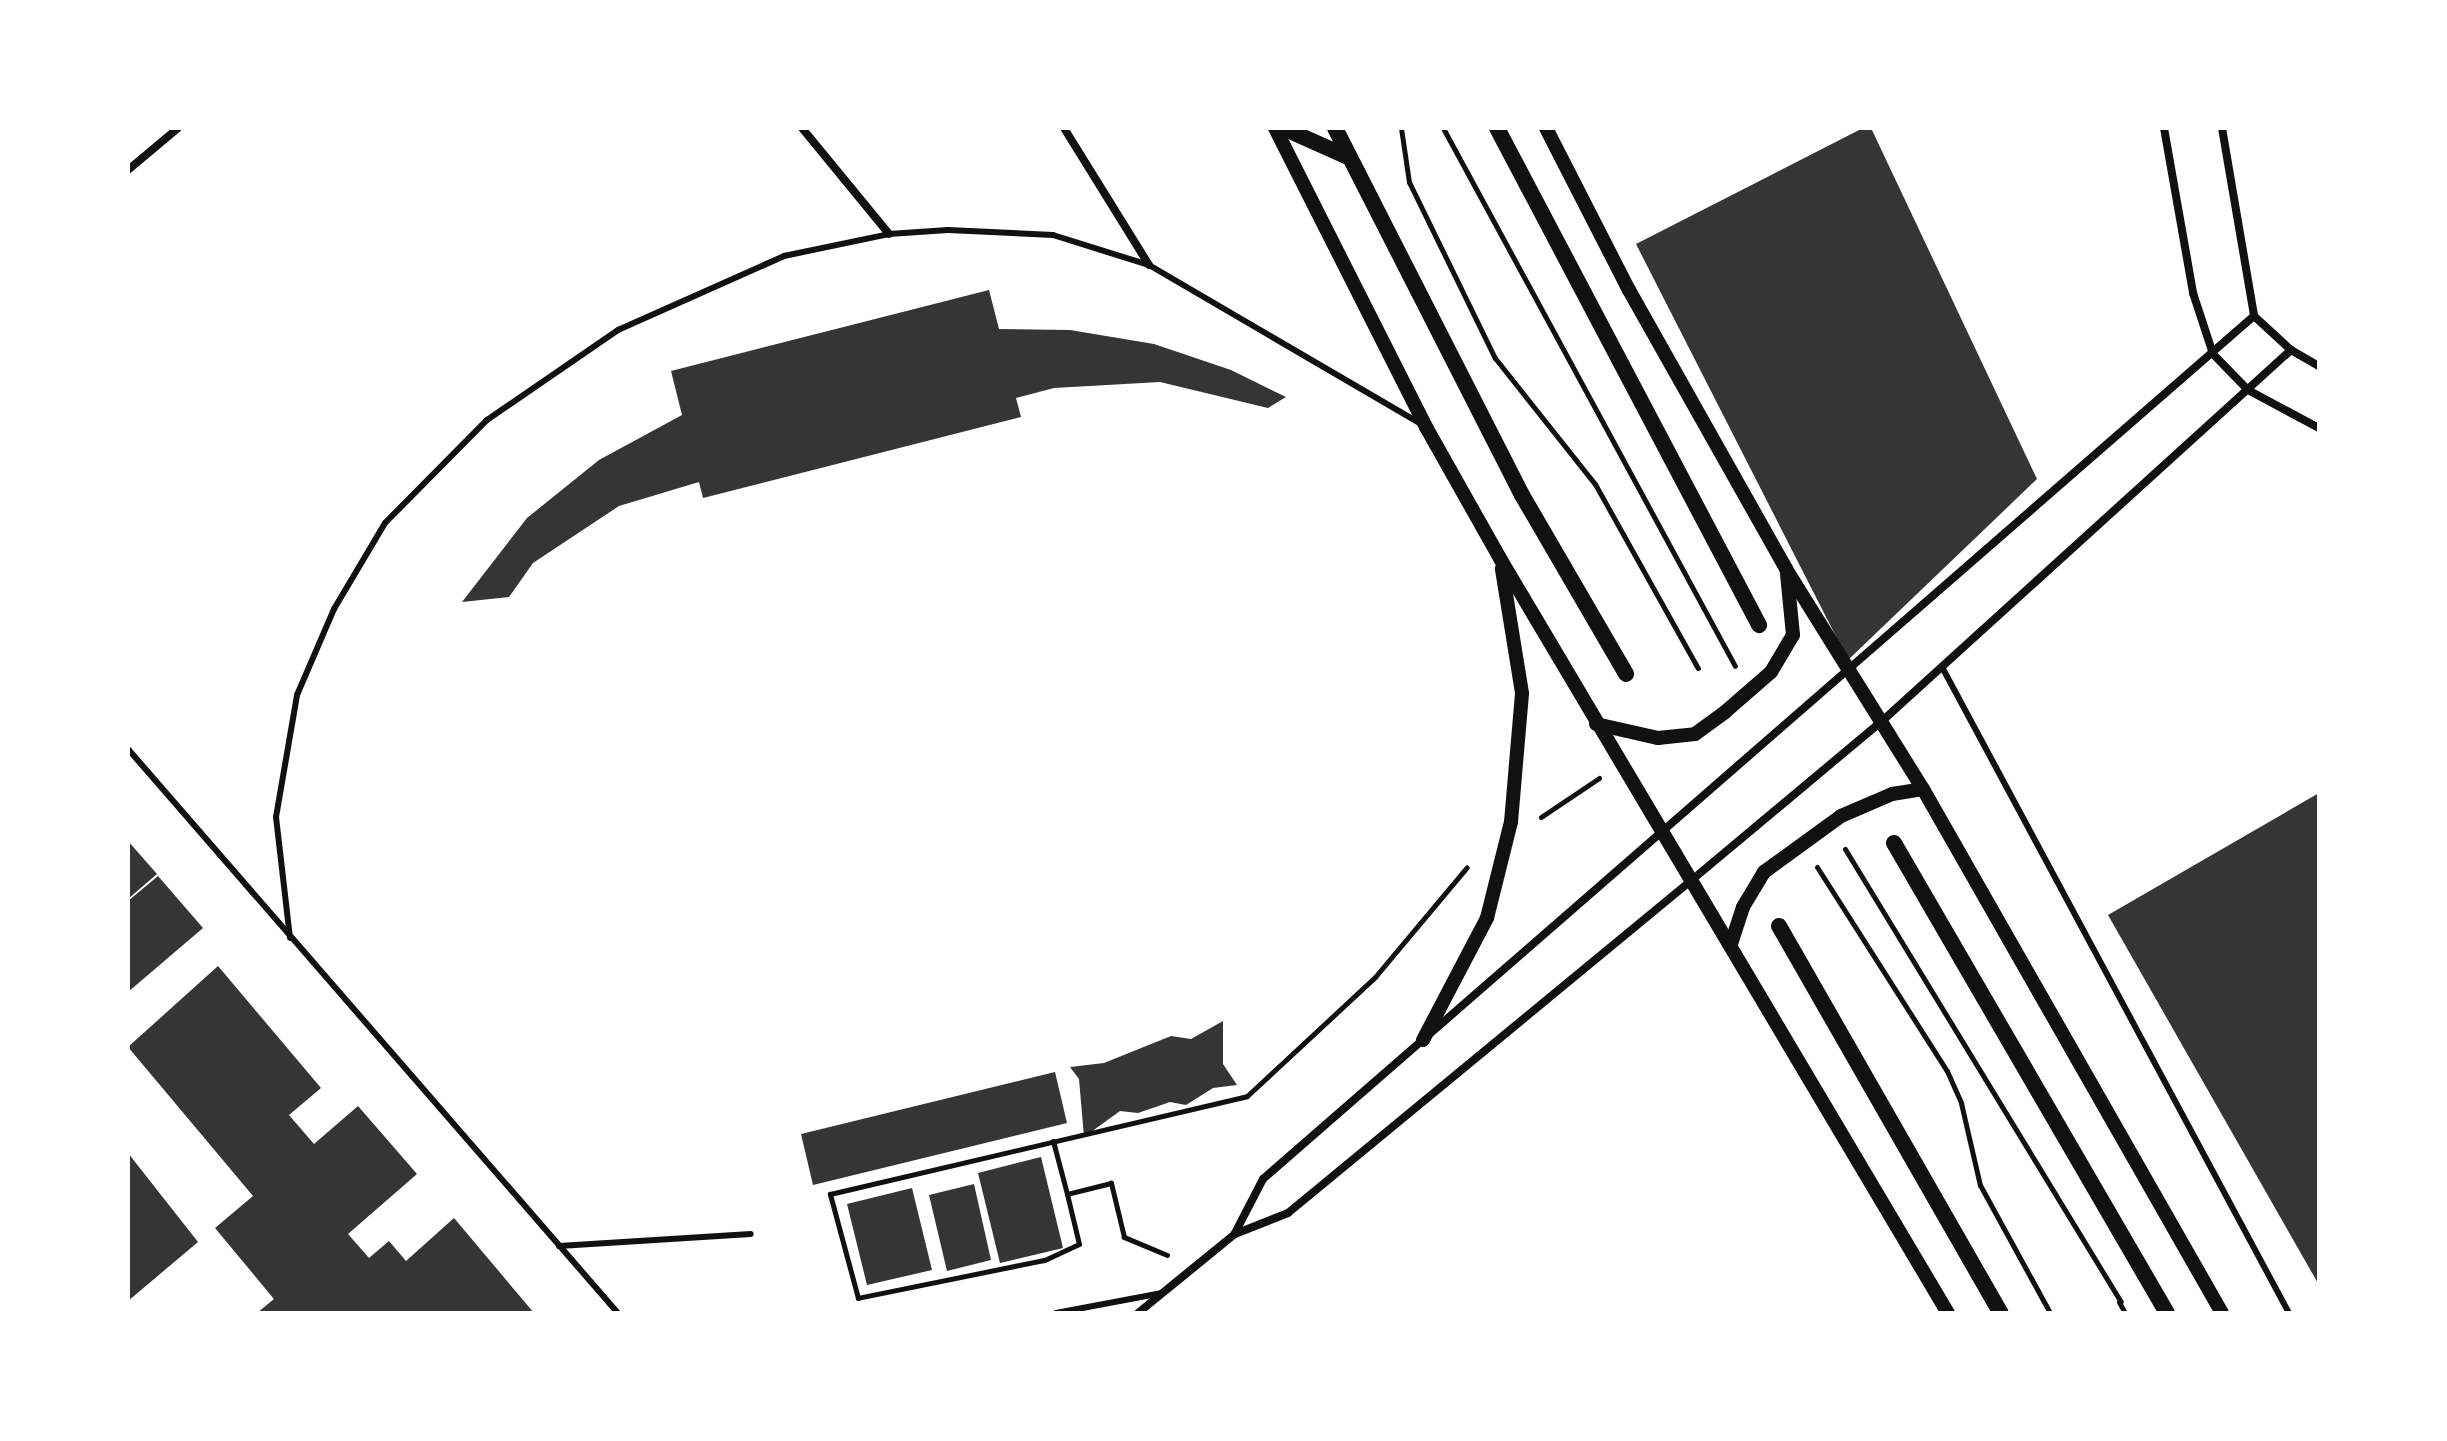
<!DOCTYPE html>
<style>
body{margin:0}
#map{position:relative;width:2447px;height:1441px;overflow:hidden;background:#fff;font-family:"Sofia Sans Condensed",sans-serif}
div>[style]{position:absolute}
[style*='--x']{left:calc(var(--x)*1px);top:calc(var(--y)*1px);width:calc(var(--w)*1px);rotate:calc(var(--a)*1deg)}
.building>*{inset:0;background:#353535}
.path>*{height:5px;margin:-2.5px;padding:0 2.5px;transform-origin:2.5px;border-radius:2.5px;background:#111}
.service>*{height:6px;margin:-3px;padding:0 3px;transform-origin:3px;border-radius:3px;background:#111}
.minor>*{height:8px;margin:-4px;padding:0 4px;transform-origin:4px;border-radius:4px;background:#111}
.tertiary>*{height:14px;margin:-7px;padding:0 7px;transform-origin:7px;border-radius:7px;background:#111}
.secondary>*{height:16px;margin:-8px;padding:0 8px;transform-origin:8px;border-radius:8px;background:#111}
span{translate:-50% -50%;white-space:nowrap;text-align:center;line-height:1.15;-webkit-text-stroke:7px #fff;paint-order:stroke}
.frame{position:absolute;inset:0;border:130px solid #fff;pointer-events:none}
</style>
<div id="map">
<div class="building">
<div style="clip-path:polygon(1863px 128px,1871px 128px,2037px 479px,1848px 660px,1636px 244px)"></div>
<div style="clip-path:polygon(989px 290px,999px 329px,1070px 330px,1154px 344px,1231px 370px,1286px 397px,1268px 408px,1160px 382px,1054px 388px,1016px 398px,1021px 417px,703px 498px,699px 482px,619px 506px,533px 563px,509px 597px,462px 602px,527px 518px,599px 460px,682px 415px,671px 371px)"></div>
<div style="clip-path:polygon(2319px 793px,2319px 1285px,2108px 915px)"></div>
<div style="clip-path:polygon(128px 841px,157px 874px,128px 899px)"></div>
<div style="clip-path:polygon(158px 876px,203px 928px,128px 992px,128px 901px)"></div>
<div style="clip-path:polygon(218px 966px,321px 1088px,289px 1115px,314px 1144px,358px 1106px,417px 1174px,348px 1234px,369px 1258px,389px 1241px,406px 1261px,454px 1218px,534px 1313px,257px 1313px,274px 1299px,215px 1228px,253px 1196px,128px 1047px)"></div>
<div style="clip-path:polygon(1223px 1021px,1223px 1064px,1237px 1085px,1213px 1088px,1186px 1105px,1170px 1102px,1138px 1113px,1120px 1111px,1084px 1137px,1079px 1079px,1070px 1067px,1104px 1063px,1171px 1036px,1191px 1039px)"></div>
<div style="clip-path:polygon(1055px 1072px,1067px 1123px,813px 1185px,801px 1134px)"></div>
<div style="clip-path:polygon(128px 1153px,198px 1242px,128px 1301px)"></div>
<div style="clip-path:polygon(1041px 1157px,1063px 1248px,1000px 1263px,978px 1173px)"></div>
<div style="clip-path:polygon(974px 1184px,991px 1260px,947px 1271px,929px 1195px)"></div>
<div style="clip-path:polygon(912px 1188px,932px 1270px,867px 1285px,847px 1204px)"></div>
</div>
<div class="path">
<div style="--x:1401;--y:128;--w:55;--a:81.6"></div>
<div style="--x:1409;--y:182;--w:196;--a:64"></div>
<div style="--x:1495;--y:358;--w:161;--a:51.6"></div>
<div style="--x:1595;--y:484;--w:211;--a:60.8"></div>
<div style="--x:1443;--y:128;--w:612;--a:61.51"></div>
<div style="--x:1541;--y:817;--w:70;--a:-33.9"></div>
<div style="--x:1845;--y:849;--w:530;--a:58.65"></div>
<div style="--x:1817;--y:867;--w:242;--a:57.5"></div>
<div style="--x:1947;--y:1071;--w:35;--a:66"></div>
<div style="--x:1961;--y:1103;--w:84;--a:77"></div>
<div style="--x:1980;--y:1185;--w:146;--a:61.3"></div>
<div style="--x:1053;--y:1141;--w:55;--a:75.2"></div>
<div style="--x:1167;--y:1255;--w:47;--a:-157.3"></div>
<div style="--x:1124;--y:1237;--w:56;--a:-103.5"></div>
<div style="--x:1111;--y:1183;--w:45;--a:166"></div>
<div style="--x:1067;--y:1194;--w:51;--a:76.5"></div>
<div style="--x:1079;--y:1244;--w:38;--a:155"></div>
<div style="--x:1044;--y:1260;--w:190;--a:168.5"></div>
<div style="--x:858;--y:1298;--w:108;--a:-105.1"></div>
<div style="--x:830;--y:1194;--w:428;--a:-13.2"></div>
<div style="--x:1247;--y:1096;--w:175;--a:-42.9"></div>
<div style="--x:1375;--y:977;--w:143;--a:-50.1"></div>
<div style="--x:2119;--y:1302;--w:13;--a:61"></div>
</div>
<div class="service">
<div style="--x:1942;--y:667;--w:733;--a:61.76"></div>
<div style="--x:128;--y:749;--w:747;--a:49.02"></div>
<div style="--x:290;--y:938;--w:122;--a:-96.6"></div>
<div style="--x:276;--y:817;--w:124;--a:-80.2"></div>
<div style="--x:297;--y:695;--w:94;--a:-66.7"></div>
<div style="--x:334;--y:609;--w:100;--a:-59.3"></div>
<div style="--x:385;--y:523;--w:145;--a:-45.3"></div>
<div style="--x:487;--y:420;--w:159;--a:-34.5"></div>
<div style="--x:618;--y:330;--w:182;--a:-24"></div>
<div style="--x:784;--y:256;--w:107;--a:-11.8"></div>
<div style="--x:889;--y:234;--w:59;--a:-3.9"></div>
<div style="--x:948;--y:230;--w:105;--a:2.7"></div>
<div style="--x:1053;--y:235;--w:101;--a:17.4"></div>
<div style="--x:1149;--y:265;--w:315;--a:30.3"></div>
<div style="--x:559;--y:1246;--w:192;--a:-3.6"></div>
<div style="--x:1056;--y:1313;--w:108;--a:-10.7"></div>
</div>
<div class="minor">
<div style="--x:802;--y:128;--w:137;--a:50.6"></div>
<div style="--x:1064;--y:128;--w:161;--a:58.2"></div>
<div style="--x:2164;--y:128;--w:168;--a:80"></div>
<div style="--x:2193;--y:293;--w:64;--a:71.8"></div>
<div style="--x:2213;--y:354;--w:50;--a:45.8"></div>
<div style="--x:2248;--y:390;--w:81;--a:28.2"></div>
<div style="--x:2222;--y:128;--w:191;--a:80.3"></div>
<div style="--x:2254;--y:316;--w:50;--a:42.6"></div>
<div style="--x:2291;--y:350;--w:32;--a:30"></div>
<div style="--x:128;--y:170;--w:65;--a:-40"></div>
<div style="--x:1235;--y:1233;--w:61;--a:-62.6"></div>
<div style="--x:1263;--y:1179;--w:1314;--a:-41.05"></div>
<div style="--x:1138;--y:1313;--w:125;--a:-39.2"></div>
<div style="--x:1235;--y:1234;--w:57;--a:-21.6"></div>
<div style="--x:1288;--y:1213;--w:525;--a:-39.51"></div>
<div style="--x:1693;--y:879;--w:245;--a:-39.9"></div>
<div style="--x:1881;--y:722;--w:554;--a:-42.22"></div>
</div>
<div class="tertiary">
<div style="--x:1275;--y:128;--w:335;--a:63.2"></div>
<div style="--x:1426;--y:427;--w:153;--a:60.6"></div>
<div style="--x:1501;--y:560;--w:876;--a:59.31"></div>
<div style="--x:1546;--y:128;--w:182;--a:62.9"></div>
<div style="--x:1629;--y:290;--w:320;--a:60.6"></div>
<div style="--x:1786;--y:569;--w:259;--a:58.1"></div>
<div style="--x:1923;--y:789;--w:603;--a:60.29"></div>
<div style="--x:1596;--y:724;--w:64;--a:12.7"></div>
<div style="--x:1658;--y:738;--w:37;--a:-6"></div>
<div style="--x:1695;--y:734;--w:37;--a:-36"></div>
<div style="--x:1725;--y:712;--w:61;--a:-41"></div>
<div style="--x:1771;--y:672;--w:43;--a:-59.3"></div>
<div style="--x:1793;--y:635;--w:61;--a:-95.6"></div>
<div style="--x:1731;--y:944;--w:39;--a:-72"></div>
<div style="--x:1743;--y:907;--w:41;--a:-59"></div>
<div style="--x:1764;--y:872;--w:95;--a:-36"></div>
<div style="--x:1841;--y:816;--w:56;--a:-23.3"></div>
<div style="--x:1892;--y:794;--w:31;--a:-9"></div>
<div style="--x:1423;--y:1040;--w:138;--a:-62.3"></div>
<div style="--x:1487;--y:918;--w:99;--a:-76"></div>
<div style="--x:1511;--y:822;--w:129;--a:-85.1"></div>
<div style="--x:1522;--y:693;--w:126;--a:-99.2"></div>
</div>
<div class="secondary">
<div style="--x:1283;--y:128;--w:73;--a:24.1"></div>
<div style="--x:1335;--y:128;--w:412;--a:63"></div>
<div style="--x:1522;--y:495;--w:207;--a:59.8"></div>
<div style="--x:1497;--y:128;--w:562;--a:62.2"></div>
<div style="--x:1894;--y:843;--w:544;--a:59.85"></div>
<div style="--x:1779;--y:926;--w:446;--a:60.2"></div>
</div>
<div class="frame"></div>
</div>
